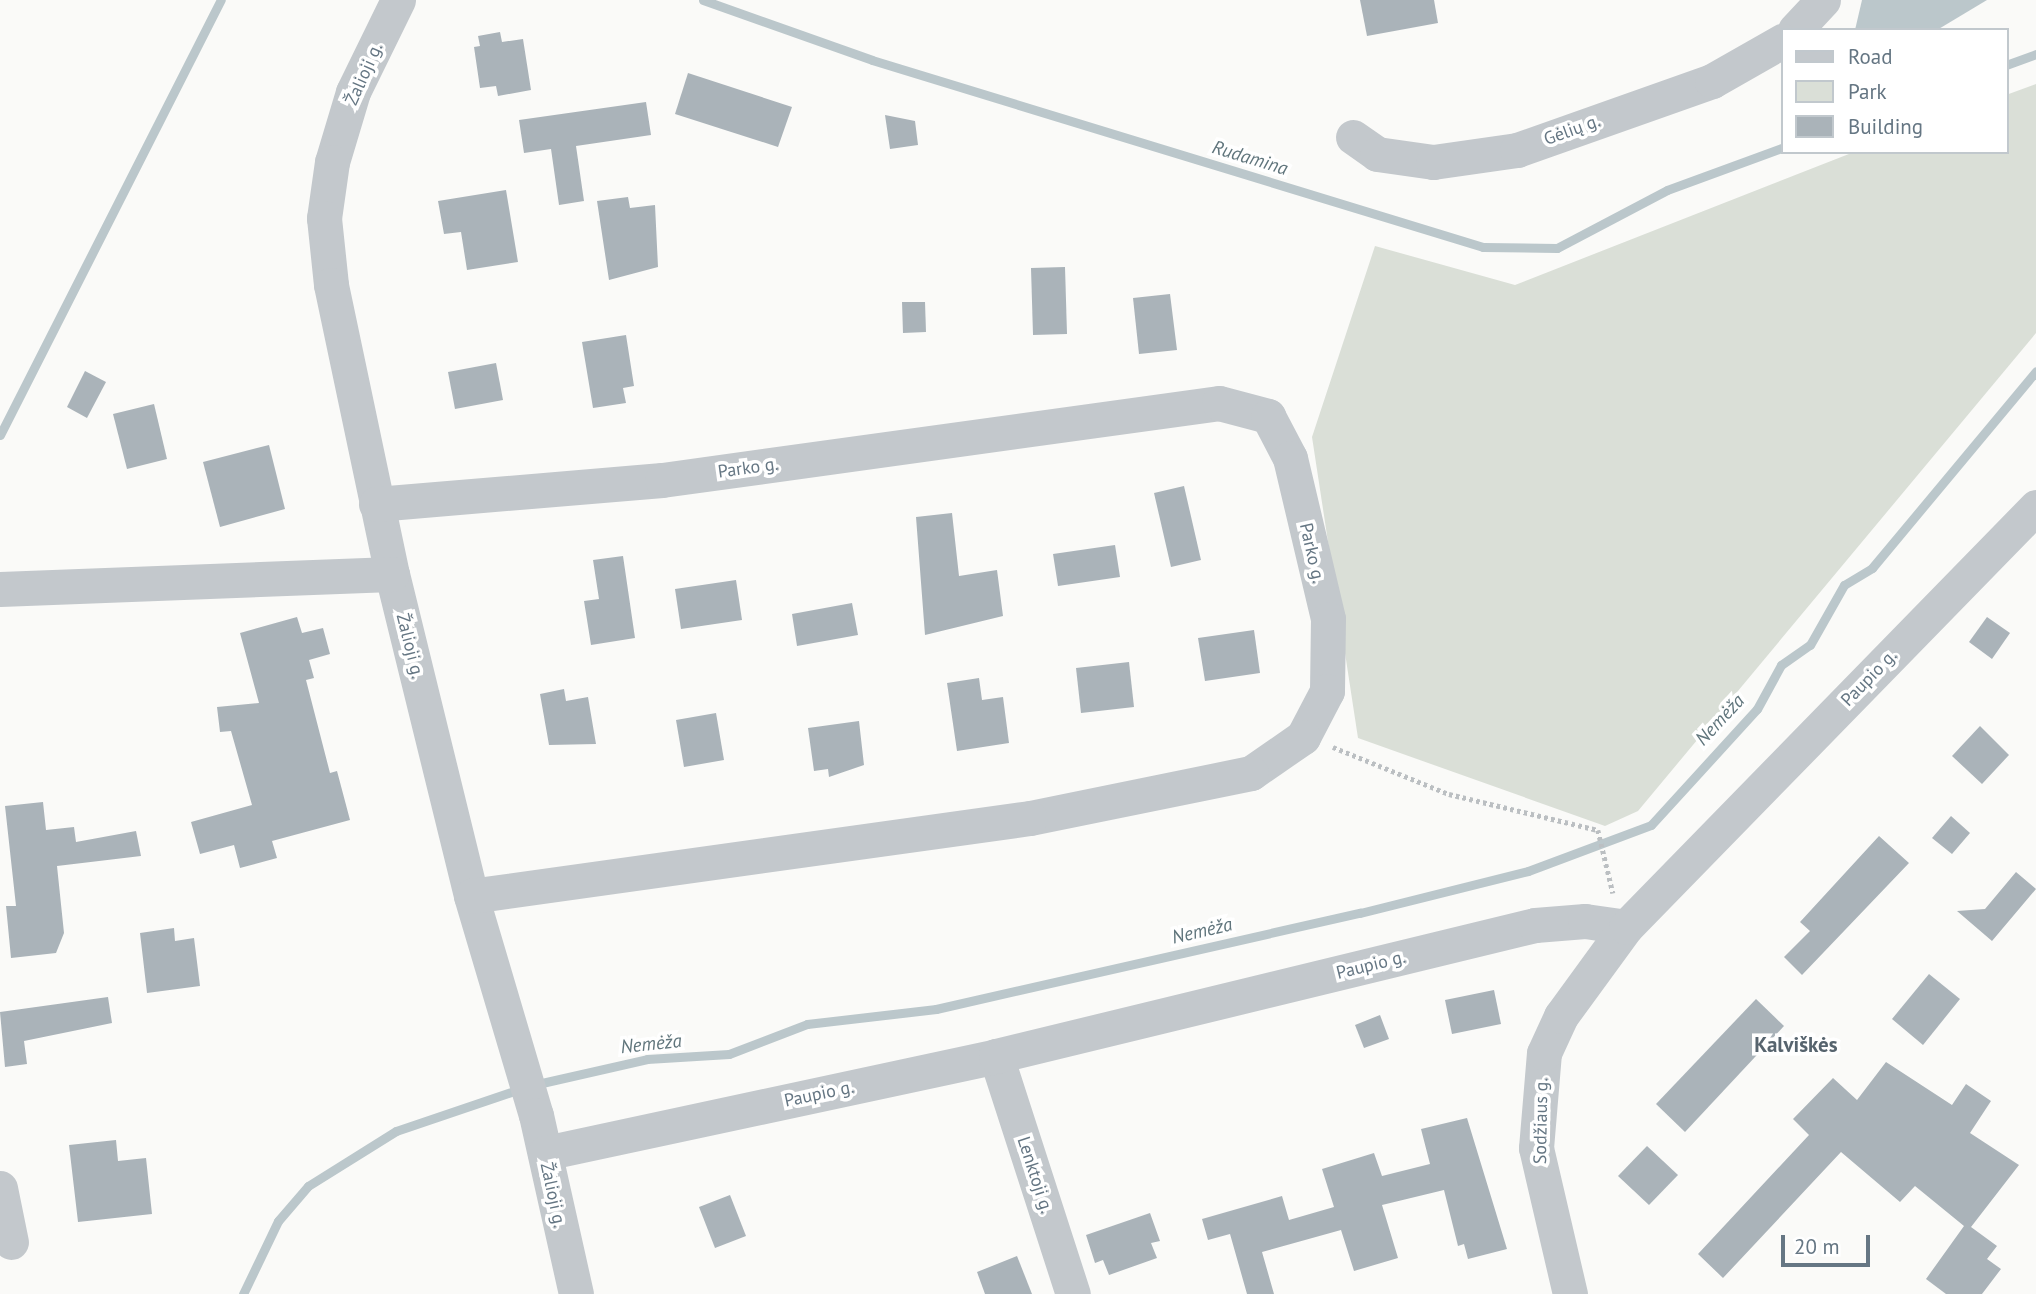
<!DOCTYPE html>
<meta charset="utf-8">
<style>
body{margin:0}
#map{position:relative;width:2036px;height:1294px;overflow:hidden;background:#fafaf8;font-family:"PT Sans",sans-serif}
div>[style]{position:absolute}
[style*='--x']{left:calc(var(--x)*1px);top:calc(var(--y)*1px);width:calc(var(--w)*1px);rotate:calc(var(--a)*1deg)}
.green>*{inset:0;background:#dadfd7}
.water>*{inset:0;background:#bbc7cb}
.stream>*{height:9px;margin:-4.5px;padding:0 4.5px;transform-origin:4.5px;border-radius:4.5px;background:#bbc7cb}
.building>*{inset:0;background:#aab3b9}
.path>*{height:4.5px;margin-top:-2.25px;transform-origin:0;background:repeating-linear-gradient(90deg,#bbbfc2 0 3.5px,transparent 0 7px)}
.minor>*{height:35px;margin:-17.5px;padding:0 17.5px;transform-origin:17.5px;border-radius:17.5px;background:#c3c8cc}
span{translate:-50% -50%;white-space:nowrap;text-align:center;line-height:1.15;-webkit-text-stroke:7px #fff;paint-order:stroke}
.street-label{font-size:18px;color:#657683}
.water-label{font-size:19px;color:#60757c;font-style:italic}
.quarter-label{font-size:21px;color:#57646e;font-weight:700}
.legend{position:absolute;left:1781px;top:28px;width:228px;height:126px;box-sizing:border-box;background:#fff;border:2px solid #c1c8cd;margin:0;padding:9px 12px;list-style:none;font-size:21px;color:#657683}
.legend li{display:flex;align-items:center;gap:14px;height:35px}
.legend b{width:35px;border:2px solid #c1c8cd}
.scale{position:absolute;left:1781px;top:1235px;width:89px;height:32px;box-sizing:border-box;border:4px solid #657683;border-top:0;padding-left:9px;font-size:21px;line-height:24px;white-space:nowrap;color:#657683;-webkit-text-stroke:5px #fff;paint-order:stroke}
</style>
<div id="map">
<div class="green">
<div style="clip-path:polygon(2036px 84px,2036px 333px,1638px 811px,1605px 826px,1358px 738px,1312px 437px,1375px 246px,1515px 285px,1854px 152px,2006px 152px,2006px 95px)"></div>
</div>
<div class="water">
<div style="clip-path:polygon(1862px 0,1987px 0,1937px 30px,1855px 30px)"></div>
</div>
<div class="stream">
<div style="--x:703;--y:0;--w:179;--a:19.5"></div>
<div style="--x:872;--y:60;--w:639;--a:17.02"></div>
<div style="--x:1483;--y:247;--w:74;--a:0.8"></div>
<div style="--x:1557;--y:248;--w:124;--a:-27.8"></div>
<div style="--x:1667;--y:190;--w:122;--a:-20.1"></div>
<div style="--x:2006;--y:65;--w:32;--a:-20"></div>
<div style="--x:0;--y:435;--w:488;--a:-63.1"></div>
<div style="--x:533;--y:1085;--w:117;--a:-12.8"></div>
<div style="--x:647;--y:1059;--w:82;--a:-3.5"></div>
<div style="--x:729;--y:1054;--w:84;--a:-21"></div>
<div style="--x:807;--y:1024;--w:130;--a:-6.6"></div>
<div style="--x:936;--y:1009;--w:435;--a:-12.8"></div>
<div style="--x:1360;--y:913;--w:173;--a:-14"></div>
<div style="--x:1528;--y:871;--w:131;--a:-20.5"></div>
<div style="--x:1651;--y:825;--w:157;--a:-47.6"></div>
<div style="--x:1757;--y:709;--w:50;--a:-61.4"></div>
<div style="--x:1781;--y:665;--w:35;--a:-35"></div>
<div style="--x:1810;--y:645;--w:69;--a:-60.5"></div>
<div style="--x:1844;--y:585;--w:33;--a:-31"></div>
<div style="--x:1872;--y:568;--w:256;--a:-50.2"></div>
<div style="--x:243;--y:1294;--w:81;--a:-64.4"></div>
<div style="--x:278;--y:1221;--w:46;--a:-49.4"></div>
<div style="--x:308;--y:1186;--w:104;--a:-32"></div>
<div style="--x:396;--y:1131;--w:131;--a:-18.7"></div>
</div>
<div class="building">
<div style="clip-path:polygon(1360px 0,1434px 0,1438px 23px,1367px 36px)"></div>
<div style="clip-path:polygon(500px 32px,502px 42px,523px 39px,531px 90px,498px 96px,496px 86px,480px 88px,474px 47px,480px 46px,478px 36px)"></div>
<div style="clip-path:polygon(688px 73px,792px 107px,778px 147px,675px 114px)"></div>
<div style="clip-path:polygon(646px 102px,651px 135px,576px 146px,584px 201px,559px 205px,551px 149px,524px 153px,519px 120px)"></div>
<div style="clip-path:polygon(885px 115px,915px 121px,918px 145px,890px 149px)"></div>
<div style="clip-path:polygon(506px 190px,518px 262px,467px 270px,461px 232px,444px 234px,438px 201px)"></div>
<div style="clip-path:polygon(628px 197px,630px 208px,655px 205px,658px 267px,609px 280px,597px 201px)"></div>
<div style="clip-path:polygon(1065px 267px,1067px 334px,1033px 335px,1031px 268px)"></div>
<div style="clip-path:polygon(1170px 294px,1177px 350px,1139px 354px,1133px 298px)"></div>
<div style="clip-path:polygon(902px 302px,925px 302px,926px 332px,903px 333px)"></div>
<div style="clip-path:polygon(626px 335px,634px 386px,623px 388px,626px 403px,593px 408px,582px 342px)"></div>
<div style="clip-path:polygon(496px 363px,503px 400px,455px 409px,448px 372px)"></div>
<div style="clip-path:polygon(85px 371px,106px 382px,87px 418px,67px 407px)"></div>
<div style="clip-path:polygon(154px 404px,167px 459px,127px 469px,113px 414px)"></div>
<div style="clip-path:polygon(269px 445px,285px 509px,220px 527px,203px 462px)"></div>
<div style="clip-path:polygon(1184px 486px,1201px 560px,1171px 567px,1154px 493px)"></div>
<div style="clip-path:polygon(952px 513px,959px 576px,997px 570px,1003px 616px,925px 635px,916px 517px)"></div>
<div style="clip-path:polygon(1115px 545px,1120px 577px,1058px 586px,1053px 554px)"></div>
<div style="clip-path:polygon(623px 556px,635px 638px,591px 645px,584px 601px,599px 599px,593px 560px)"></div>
<div style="clip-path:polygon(736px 580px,742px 620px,681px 629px,675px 589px)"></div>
<div style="clip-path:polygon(852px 603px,858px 635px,797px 646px,792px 614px)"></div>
<div style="clip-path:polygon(297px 617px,302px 633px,323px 628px,330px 654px,309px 660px,314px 678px,306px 680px,330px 773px,337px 771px,350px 820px,272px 841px,277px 858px,240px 868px,234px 845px,200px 854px,191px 822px,252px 805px,231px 731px,220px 732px,217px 707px,259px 703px,240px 633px)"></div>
<div style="clip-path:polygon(1987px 617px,2010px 633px,1992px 659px,1969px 642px)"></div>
<div style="clip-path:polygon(1254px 630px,1260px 673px,1205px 681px,1198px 638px)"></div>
<div style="clip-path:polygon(1129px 662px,1134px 707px,1081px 713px,1076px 668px)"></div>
<div style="clip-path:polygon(979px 678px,982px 700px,1003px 697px,1009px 743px,957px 751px,947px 683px)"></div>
<div style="clip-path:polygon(564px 689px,566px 701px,588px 697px,596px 744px,549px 745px,540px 694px)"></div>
<div style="clip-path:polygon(716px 713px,724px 760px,684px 767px,676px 720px)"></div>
<div style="clip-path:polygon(859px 721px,864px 765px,829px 777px,828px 769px,814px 771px,808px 728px)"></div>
<div style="clip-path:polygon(1980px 726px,2009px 755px,1982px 784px,1952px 756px)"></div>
<div style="clip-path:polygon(43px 802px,46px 830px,74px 827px,76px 842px,136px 831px,141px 856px,57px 866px,64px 933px,56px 953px,11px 958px,6px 906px,16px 906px,5px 806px)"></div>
<div style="clip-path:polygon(1951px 816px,1970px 833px,1952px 854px,1932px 838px)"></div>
<div style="clip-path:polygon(1879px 836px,1909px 863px,1802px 975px,1784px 957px,1810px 931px,1800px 922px)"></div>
<div style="clip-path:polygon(2016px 872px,2036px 889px,1992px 941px,1957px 911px,1985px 909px)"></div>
<div style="clip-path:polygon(174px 928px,175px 941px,194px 938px,200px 986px,147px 993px,140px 933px)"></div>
<div style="clip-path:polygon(1929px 974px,1960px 999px,1923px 1045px,1892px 1019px)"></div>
<div style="clip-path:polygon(1494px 990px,1501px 1024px,1452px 1034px,1445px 1000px)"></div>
<div style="clip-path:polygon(108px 997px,112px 1023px,24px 1041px,27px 1064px,5px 1067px,0 1012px)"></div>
<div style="clip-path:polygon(1756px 999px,1784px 1026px,1685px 1132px,1656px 1104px)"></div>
<div style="clip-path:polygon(1380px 1015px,1389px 1039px,1364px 1048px,1355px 1025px)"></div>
<div style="clip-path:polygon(1886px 1062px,1952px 1105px,1966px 1084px,1991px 1101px,1970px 1133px,2019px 1165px,1971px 1227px,1997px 1246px,1987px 1259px,2001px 1269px,1982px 1294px,1946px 1294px,1926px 1279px,1964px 1226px,1915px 1186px,1900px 1202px,1841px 1152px,1723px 1278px,1698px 1254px,1809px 1135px,1793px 1119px,1833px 1078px,1857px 1100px)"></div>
<div style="clip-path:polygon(1467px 1118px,1507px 1249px,1468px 1259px,1464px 1244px,1458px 1246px,1444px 1190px,1382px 1205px,1398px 1258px,1354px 1271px,1341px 1230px,1262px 1252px,1274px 1294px,1247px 1294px,1230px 1234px,1208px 1240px,1202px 1219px,1282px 1196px,1289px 1220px,1334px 1207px,1322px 1169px,1374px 1153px,1382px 1176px,1430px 1164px,1421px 1129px)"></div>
<div style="clip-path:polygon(116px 1140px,118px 1161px,146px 1158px,152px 1214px,78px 1222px,69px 1145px)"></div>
<div style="clip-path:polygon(1647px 1146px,1678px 1175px,1649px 1205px,1618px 1176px)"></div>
<div style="clip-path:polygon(730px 1195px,746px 1236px,715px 1248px,699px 1207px)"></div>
<div style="clip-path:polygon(1150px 1213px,1160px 1241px,1151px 1243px,1157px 1258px,1109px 1275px,1103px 1260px,1095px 1263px,1086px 1235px)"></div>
<div style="clip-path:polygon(1017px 1256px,1032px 1294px,985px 1294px,977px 1272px)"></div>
</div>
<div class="path">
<div style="--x:1333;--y:747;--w:125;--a:22.1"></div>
<div style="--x:1449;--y:794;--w:153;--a:13.6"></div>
<div style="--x:1598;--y:830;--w:65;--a:76.6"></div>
</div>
<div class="minor">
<div style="--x:398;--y:0;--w:102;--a:116.1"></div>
<div style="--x:353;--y:92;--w:73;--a:106.7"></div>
<div style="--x:332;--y:162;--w:57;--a:98.1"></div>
<div style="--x:324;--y:218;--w:67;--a:84"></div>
<div style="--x:331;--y:285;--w:295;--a:78.1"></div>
<div style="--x:392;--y:574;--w:332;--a:76.2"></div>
<div style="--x:471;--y:896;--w:228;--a:73.5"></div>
<div style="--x:536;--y:1115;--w:183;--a:77.4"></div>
<div style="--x:1795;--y:30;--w:41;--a:-47"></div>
<div style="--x:1353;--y:137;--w:29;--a:35"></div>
<div style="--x:1377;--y:154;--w:57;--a:8.1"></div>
<div style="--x:1433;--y:162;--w:85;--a:-8.1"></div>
<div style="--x:1517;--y:150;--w:207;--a:-19.5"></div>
<div style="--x:1712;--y:81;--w:81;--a:-29.7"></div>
<div style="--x:376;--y:504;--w:287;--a:-4.8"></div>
<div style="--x:662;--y:480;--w:562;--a:-7.87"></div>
<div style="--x:1219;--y:403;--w:51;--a:14.9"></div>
<div style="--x:1268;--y:416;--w:47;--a:62.4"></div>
<div style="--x:1290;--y:458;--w:165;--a:76.7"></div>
<div style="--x:1328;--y:619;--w:72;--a:90.8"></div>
<div style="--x:1327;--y:691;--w:52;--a:117.6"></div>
<div style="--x:1303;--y:737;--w:63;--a:145.3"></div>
<div style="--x:1251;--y:773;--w:226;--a:168.5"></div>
<div style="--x:1030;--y:818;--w:564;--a:172.06"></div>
<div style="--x:0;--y:589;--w:392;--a:-2.2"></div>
<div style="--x:996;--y:1056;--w:250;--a:72.1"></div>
<div style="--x:545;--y:1153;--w:461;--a:-12.1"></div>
<div style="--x:996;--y:1056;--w:555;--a:-13.66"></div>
<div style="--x:1535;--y:925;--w:50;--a:-4.6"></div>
<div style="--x:1585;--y:921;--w:41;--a:8.3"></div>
<div style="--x:0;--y:1188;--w:55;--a:78.5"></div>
<div style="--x:1570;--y:1294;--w:150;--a:-103.1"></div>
<div style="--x:1536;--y:1148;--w:95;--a:-85.2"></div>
<div style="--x:1544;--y:1053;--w:41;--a:-65.3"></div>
<div style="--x:1561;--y:1016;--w:110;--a:-53.9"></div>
<div style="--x:1626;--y:927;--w:587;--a:-45.69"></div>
</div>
<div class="street-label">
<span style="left:364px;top:74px;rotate:-66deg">Žalioji g.</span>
<span style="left:1572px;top:130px;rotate:-20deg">Gėlių g.</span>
<span style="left:748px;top:468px;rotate:-8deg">Parko g.</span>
<span style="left:1312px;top:553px;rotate:77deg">Parko g.</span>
<span style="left:410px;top:646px;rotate:76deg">Žalioji g.</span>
<span style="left:1869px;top:678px;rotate:-46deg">Paupio g.</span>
<span style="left:1371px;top:965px;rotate:-14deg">Paupio g.</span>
<span style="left:819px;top:1094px;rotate:-12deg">Paupio g.</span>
<span style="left:1541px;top:1121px;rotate:-89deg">Sodžiaus g.</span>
<span style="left:1035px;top:1175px;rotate:72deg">Lenktoji g.</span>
<span style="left:553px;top:1195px;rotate:78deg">Žalioji g.</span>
</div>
<div class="water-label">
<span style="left:1250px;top:158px;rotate:17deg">Rudamina</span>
<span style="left:1720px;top:720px;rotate:-47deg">Nemėža</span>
<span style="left:1202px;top:931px;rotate:-13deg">Nemėža</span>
<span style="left:651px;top:1044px;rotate:-6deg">Nemėža</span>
</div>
<div class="quarter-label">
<span style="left:1796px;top:1045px">Kalviškės</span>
</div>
<ul class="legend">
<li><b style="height:9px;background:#c3c8cc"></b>Road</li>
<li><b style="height:19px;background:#dadfd7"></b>Park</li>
<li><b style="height:19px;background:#aab3b9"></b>Building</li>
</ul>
<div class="scale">20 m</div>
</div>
